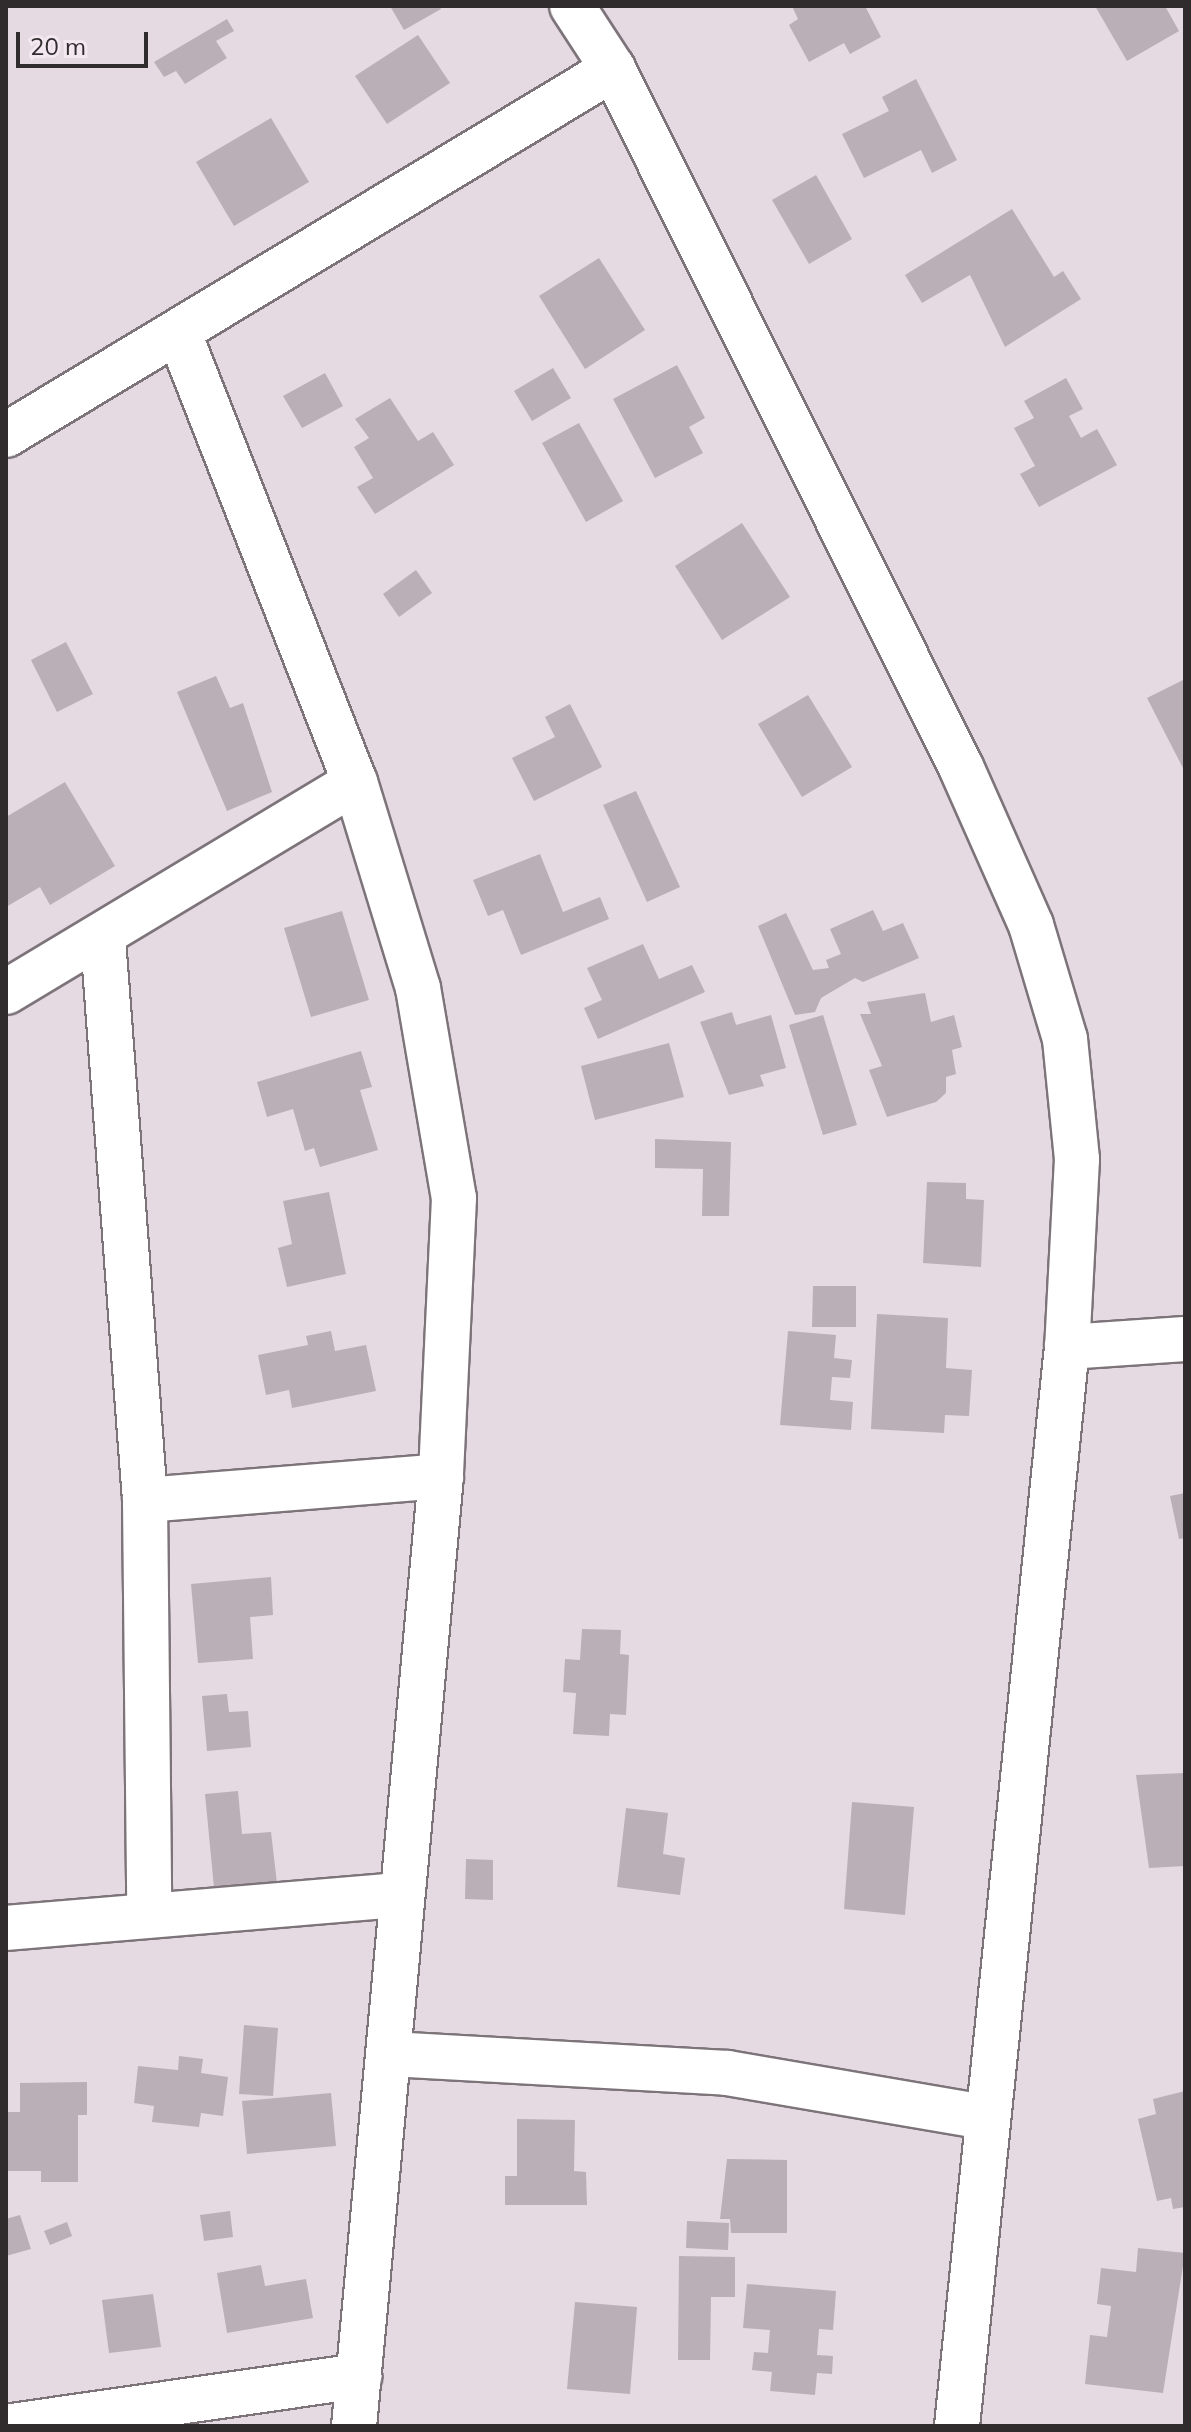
<!DOCTYPE html>
<style>
body{margin:0}
#map{position:relative;width:1191px;height:2432px;overflow:hidden;background:#e5dae2;font-family:Mulish,sans-serif}
div>[style]{position:absolute}
[style*='--x']{left:calc(var(--x)*1px);top:calc(var(--y)*1px);width:calc(var(--w)*1px);rotate:calc(var(--a)*1deg)}
.building>*{inset:0;background:#baafb6}
.roads{filter:drop-shadow(2px 0 #7d747a) drop-shadow(-2px 0 #7d747a) drop-shadow(0 2px #7d747a) drop-shadow(0 -2px #7d747a)}
.minor>*{height:44px;margin:-22px;padding:0 22px;transform-origin:22px;border-radius:22px;background:#fff}
span{translate:-50% -50%;white-space:nowrap;text-align:center;line-height:1.15;-webkit-text-stroke:6px #f3e8ef;paint-order:stroke}
.frame{position:absolute;inset:0;border:8px solid #302c2e;pointer-events:none}
.scale{position:absolute;left:16px;top:32px;width:132px;height:36px;box-sizing:border-box;border:4px solid #302c2e;border-top:0;padding-left:10px;font-size:24px;line-height:28px;white-space:nowrap;color:#302c2e;-webkit-text-stroke:6px #f3e8ef;paint-order:stroke}
</style>
<div id="map">
<div class="building">
<div style="clip-path:polygon(390px 6px,439px 6px,441px 9px,404px 30px)"></div>
<div style="clip-path:polygon(792px 6px,865px 6px,881px 37px,850px 54px,844px 43px,809px 62px,789px 25px,798px 19px)"></div>
<div style="clip-path:polygon(1095px 6px,1165px 6px,1179px 31px,1127px 61px)"></div>
<div style="clip-path:polygon(227px 19px,234px 31px,216px 41px,227px 58px,185px 84px,176px 71px,164px 77px,154px 62px)"></div>
<div style="clip-path:polygon(418px 35px,450px 83px,387px 124px,355px 76px)"></div>
<div style="clip-path:polygon(916px 79px,957px 160px,932px 173px,921px 150px,864px 178px,842px 134px,889px 111px,882px 97px)"></div>
<div style="clip-path:polygon(271px 118px,309px 182px,234px 226px,196px 162px)"></div>
<div style="clip-path:polygon(816px 175px,852px 239px,809px 264px,772px 200px)"></div>
<div style="clip-path:polygon(1012px 209px,1054px 277px,1063px 271px,1081px 299px,1005px 347px,970px 275px,922px 303px,905px 275px)"></div>
<div style="clip-path:polygon(599px 258px,645px 330px,585px 369px,539px 296px)"></div>
<div style="clip-path:polygon(677px 365px,705px 418px,689px 427px,703px 453px,655px 478px,613px 399px)"></div>
<div style="clip-path:polygon(553px 368px,571px 398px,532px 421px,514px 391px)"></div>
<div style="clip-path:polygon(325px 373px,343px 406px,302px 428px,283px 396px)"></div>
<div style="clip-path:polygon(1066px 378px,1083px 409px,1069px 416px,1081px 438px,1097px 429px,1117px 465px,1039px 507px,1020px 474px,1035px 466px,1014px 428px,1034px 418px,1024px 401px)"></div>
<div style="clip-path:polygon(390px 398px,418px 441px,433px 432px,454px 465px,375px 514px,357px 487px,373px 478px,354px 447px,369px 438px,355px 419px)"></div>
<div style="clip-path:polygon(579px 423px,623px 501px,586px 522px,542px 443px)"></div>
<div style="clip-path:polygon(742px 523px,790px 597px,722px 640px,675px 566px)"></div>
<div style="clip-path:polygon(416px 570px,432px 593px,399px 617px,383px 594px)"></div>
<div style="clip-path:polygon(66px 642px,93px 694px,57px 712px,31px 660px)"></div>
<div style="clip-path:polygon(216px 676px,230px 708px,243px 703px,272px 792px,227px 811px,177px 692px)"></div>
<div style="clip-path:polygon(1185px 679px,1185px 772px,1147px 698px)"></div>
<div style="clip-path:polygon(808px 695px,852px 767px,802px 797px,758px 724px)"></div>
<div style="clip-path:polygon(570px 704px,602px 767px,534px 801px,512px 758px,555px 737px,545px 717px)"></div>
<div style="clip-path:polygon(65px 782px,115px 866px,50px 905px,40px 887px,6px 907px,6px 817px)"></div>
<div style="clip-path:polygon(636px 791px,680px 887px,647px 902px,603px 805px)"></div>
<div style="clip-path:polygon(540px 854px,563px 912px,600px 897px,609px 919px,521px 955px,503px 910px,488px 916px,473px 880px)"></div>
<div style="clip-path:polygon(873px 910px,883px 931px,903px 923px,919px 958px,863px 982px,855px 978px,821px 998px,815px 1012px,795px 1015px,758px 926px,786px 913px,813px 970px,829px 968px,826px 960px,841px 954px,830px 929px)"></div>
<div style="clip-path:polygon(342px 911px,369px 1000px,311px 1017px,284px 928px)"></div>
<div style="clip-path:polygon(643px 944px,659px 979px,692px 965px,705px 992px,598px 1039px,584px 1008px,602px 1000px,587px 968px)"></div>
<div style="clip-path:polygon(925px 993px,931px 1022px,954px 1015px,962px 1047px,952px 1050px,956px 1074px,946px 1077px,946px 1093px,936px 1102px,887px 1117px,869px 1070px,882px 1066px,860px 1014px,871px 1014px,867px 1002px)"></div>
<div style="clip-path:polygon(732px 1012px,736px 1025px,771px 1015px,786px 1068px,760px 1075px,764px 1086px,729px 1095px,700px 1022px)"></div>
<div style="clip-path:polygon(823px 1015px,857px 1125px,823px 1135px,789px 1025px)"></div>
<div style="clip-path:polygon(669px 1043px,684px 1097px,595px 1120px,581px 1066px)"></div>
<div style="clip-path:polygon(361px 1051px,372px 1087px,360px 1090px,378px 1150px,320px 1167px,314px 1148px,305px 1151px,293px 1109px,267px 1117px,257px 1082px)"></div>
<div style="clip-path:polygon(655px 1139px,731px 1142px,729px 1216px,702px 1216px,703px 1169px,655px 1168px)"></div>
<div style="clip-path:polygon(927px 1182px,966px 1183px,966px 1199px,984px 1200px,981px 1267px,923px 1263px)"></div>
<div style="clip-path:polygon(329px 1192px,346px 1274px,287px 1287px,278px 1248px,292px 1244px,283px 1201px)"></div>
<div style="clip-path:polygon(813px 1286px,856px 1286px,856px 1327px,812px 1327px)"></div>
<div style="clip-path:polygon(877px 1314px,948px 1318px,946px 1368px,972px 1370px,969px 1416px,945px 1415px,944px 1433px,871px 1429px)"></div>
<div style="clip-path:polygon(331px 1331px,335px 1351px,366px 1345px,376px 1391px,292px 1408px,289px 1390px,266px 1395px,258px 1355px,308px 1345px,306px 1336px)"></div>
<div style="clip-path:polygon(788px 1331px,836px 1335px,834px 1358px,852px 1360px,850px 1378px,832px 1377px,830px 1400px,853px 1402px,851px 1430px,780px 1425px)"></div>
<div style="clip-path:polygon(1185px 1493px,1185px 1538px,1179px 1539px,1170px 1496px)"></div>
<div style="clip-path:polygon(271px 1577px,273px 1615px,250px 1617px,253px 1659px,198px 1663px,191px 1584px)"></div>
<div style="clip-path:polygon(582px 1629px,621px 1630px,620px 1654px,629px 1655px,626px 1715px,610px 1714px,609px 1736px,573px 1734px,576px 1693px,563px 1692px,565px 1659px,580px 1660px)"></div>
<div style="clip-path:polygon(227px 1694px,229px 1712px,248px 1711px,251px 1747px,207px 1751px,202px 1696px)"></div>
<div style="clip-path:polygon(1185px 1773px,1185px 1866px,1149px 1868px,1136px 1775px)"></div>
<div style="clip-path:polygon(238px 1791px,242px 1834px,271px 1832px,278px 1892px,215px 1898px,205px 1794px)"></div>
<div style="clip-path:polygon(852px 1802px,914px 1807px,905px 1915px,844px 1909px)"></div>
<div style="clip-path:polygon(626px 1808px,668px 1813px,663px 1854px,685px 1858px,680px 1895px,617px 1887px)"></div>
<div style="clip-path:polygon(466px 1859px,493px 1860px,493px 1900px,465px 1899px)"></div>
<div style="clip-path:polygon(244px 2025px,278px 2028px,273px 2096px,239px 2094px)"></div>
<div style="clip-path:polygon(179px 2056px,203px 2059px,201px 2073px,228px 2077px,223px 2116px,201px 2113px,199px 2127px,152px 2122px,154px 2106px,134px 2103px,138px 2066px,178px 2070px)"></div>
<div style="clip-path:polygon(87px 2082px,87px 2115px,78px 2115px,78px 2182px,41px 2182px,41px 2171px,8px 2171px,7px 2112px,20px 2112px,20px 2083px)"></div>
<div style="clip-path:polygon(1185px 2091px,1185px 2207px,1173px 2209px,1171px 2198px,1157px 2201px,1138px 2119px,1156px 2114px,1153px 2099px)"></div>
<div style="clip-path:polygon(331px 2093px,336px 2146px,247px 2154px,242px 2101px)"></div>
<div style="clip-path:polygon(517px 2119px,575px 2120px,574px 2171px,586px 2172px,587px 2205px,505px 2205px,505px 2176px,517px 2176px)"></div>
<div style="clip-path:polygon(727px 2159px,787px 2160px,787px 2233px,731px 2233px,730px 2219px,720px 2219px)"></div>
<div style="clip-path:polygon(230px 2211px,233px 2237px,204px 2241px,200px 2215px)"></div>
<div style="clip-path:polygon(20px 2215px,31px 2249px,6px 2256px,6px 2219px)"></div>
<div style="clip-path:polygon(687px 2221px,729px 2223px,728px 2250px,686px 2248px)"></div>
<div style="clip-path:polygon(67px 2222px,72px 2236px,50px 2245px,44px 2231px)"></div>
<div style="clip-path:polygon(1138px 2248px,1185px 2253px,1163px 2393px,1085px 2384px,1090px 2335px,1107px 2337px,1111px 2306px,1097px 2304px,1101px 2268px,1136px 2272px)"></div>
<div style="clip-path:polygon(679px 2256px,735px 2257px,735px 2297px,711px 2297px,710px 2360px,678px 2360px)"></div>
<div style="clip-path:polygon(261px 2265px,265px 2286px,306px 2279px,313px 2318px,227px 2333px,217px 2273px)"></div>
<div style="clip-path:polygon(747px 2284px,836px 2291px,833px 2330px,819px 2329px,817px 2355px,833px 2356px,832px 2374px,817px 2373px,815px 2395px,770px 2391px,772px 2372px,752px 2370px,754px 2352px,768px 2353px,770px 2330px,743px 2328px)"></div>
<div style="clip-path:polygon(153px 2294px,161px 2347px,109px 2353px,102px 2300px)"></div>
<div style="clip-path:polygon(575px 2302px,637px 2307px,630px 2394px,567px 2389px)"></div>
</div>
<div class="roads">
<div class="minor">
<div style="--x:572;--y:6;--w:75;--a:56.9"></div>
<div style="--x:613;--y:69;--w:780;--a:63.5"></div>
<div style="--x:961;--y:767;--w:173;--a:66.1"></div>
<div style="--x:1031;--y:925;--w:119;--a:73.4"></div>
<div style="--x:1065;--y:1039;--w:121;--a:84.3"></div>
<div style="--x:1077;--y:1159;--w:188;--a:93"></div>
<div style="--x:1067;--y:1347;--w:1085;--a:95.82"></div>
<div style="--x:180;--y:336;--w:479;--a:68.6"></div>
<div style="--x:355;--y:782;--w:215;--a:73"></div>
<div style="--x:418;--y:988;--w:213;--a:80.3"></div>
<div style="--x:454;--y:1198;--w:278;--a:92.7"></div>
<div style="--x:441;--y:1476;--w:954;--a:95.23"></div>
<div style="--x:6;--y:435;--w:709;--a:-31.09"></div>
<div style="--x:103;--y:939;--w:563;--a:85.72"></div>
<div style="--x:145;--y:1500;--w:414;--a:89.4"></div>
<div style="--x:6;--y:992;--w:407;--a:-31"></div>
<div style="--x:1067;--y:1347;--w:118;--a:-3.9"></div>
<div style="--x:145;--y:1500;--w:297;--a:-4.6"></div>
<div style="--x:6;--y:1928;--w:397;--a:-4.8"></div>
<div style="--x:390;--y:2054;--w:338;--a:3.2"></div>
<div style="--x:727;--y:2073;--w:262;--a:9.7"></div>
<div style="--x:12;--y:2426;--w:351;--a:-8.2"></div>
</div>
</div>
<div class="frame"></div>
<div class="scale">20 m</div>
</div>
